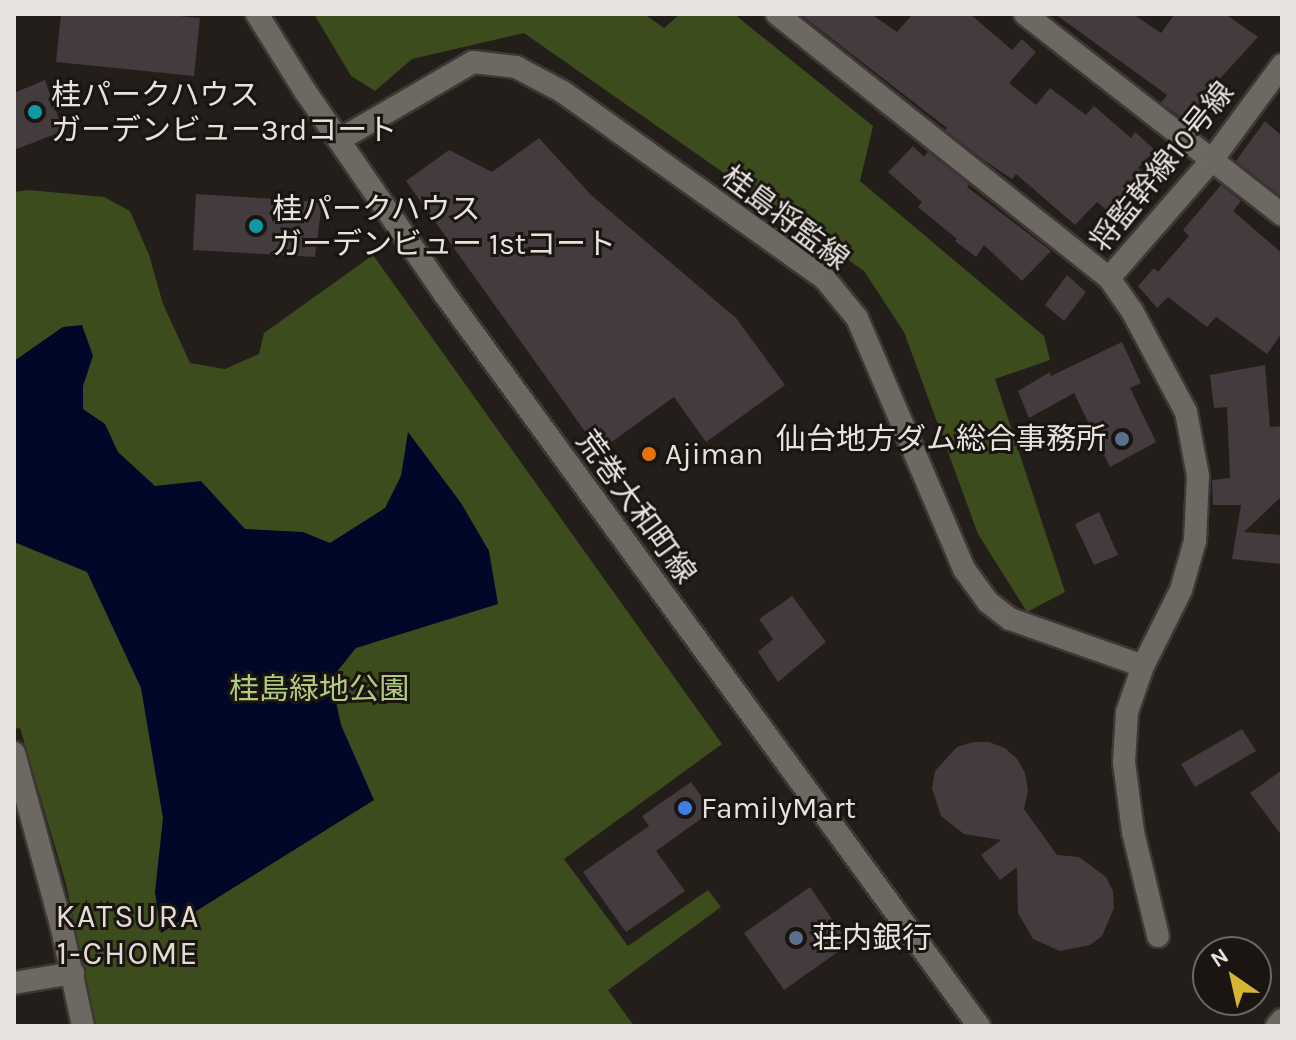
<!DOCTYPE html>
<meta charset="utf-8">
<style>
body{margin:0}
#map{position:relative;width:1296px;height:1040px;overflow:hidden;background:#231e19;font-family:Karla,"Noto Sans JP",sans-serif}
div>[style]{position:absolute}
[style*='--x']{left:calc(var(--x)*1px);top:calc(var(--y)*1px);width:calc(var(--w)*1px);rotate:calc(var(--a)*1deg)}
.green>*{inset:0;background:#3d4c1d}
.water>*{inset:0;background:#000728}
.building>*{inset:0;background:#433b3e}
.roads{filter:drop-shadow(2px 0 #3d3835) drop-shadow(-2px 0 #3d3835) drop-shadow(0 2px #3d3835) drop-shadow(0 -2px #3d3835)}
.minor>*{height:22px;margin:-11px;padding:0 11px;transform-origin:11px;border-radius:11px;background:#6e6862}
.dots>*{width:22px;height:22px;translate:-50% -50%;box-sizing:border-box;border:4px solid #1a1510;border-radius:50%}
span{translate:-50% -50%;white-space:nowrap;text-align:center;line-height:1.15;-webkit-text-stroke:6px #1a1510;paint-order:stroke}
.poi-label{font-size:30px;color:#e6e3df}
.left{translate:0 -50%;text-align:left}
.right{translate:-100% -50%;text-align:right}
.street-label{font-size:30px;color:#e6e3df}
.park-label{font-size:30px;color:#b0cb7f}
.neighbourhood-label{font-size:32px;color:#e4dcd5;letter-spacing:2px}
.frame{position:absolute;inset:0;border:16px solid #e6e3df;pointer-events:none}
.north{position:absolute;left:1192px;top:936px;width:80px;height:80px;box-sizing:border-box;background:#1a1510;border:2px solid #6c6763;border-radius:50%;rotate:326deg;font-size:22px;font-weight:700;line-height:32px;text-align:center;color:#e6e3df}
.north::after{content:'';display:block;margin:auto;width:28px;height:36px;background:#d8b434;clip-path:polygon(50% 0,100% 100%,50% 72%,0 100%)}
</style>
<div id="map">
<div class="green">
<div style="clip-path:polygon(314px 14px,644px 14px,664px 28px,680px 14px,734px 14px,873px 126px,860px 181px,1044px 336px,1050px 360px,995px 379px,1065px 592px,1027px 612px,978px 534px,904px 332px,864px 271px,524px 33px,412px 59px,375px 91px,351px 76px)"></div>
<div style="clip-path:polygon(28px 190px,104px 197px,130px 211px,149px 255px,163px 304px,190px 363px,225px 369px,259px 354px,264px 333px,373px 255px,722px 744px,564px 859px,628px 946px,708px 890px,721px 907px,608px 990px,634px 1026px,96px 1026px,66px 884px,20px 728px,14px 729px,14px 192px)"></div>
</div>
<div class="water">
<div style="clip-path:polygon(82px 325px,93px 356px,83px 386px,83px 409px,105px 424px,118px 452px,155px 486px,201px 481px,245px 529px,303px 532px,330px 543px,385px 508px,401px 476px,408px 432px,461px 503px,489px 551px,498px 604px,356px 648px,331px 679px,341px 725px,374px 800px,161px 933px,155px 892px,163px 818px,141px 688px,87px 572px,14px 542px,14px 361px,63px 327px)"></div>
</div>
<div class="building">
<div style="clip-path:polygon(61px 14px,158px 14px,200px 18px,194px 76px,56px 62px)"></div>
<div style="clip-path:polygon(800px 14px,871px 14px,897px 32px,913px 14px,970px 14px,1012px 50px,1022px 39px,1036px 52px,1009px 83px,1036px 105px,1050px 88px,1086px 115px,1094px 106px,1131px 138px,1135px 132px,1155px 150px,1138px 168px,1146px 175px,1118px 220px,1097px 202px,1075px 225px,1016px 174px,1012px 179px,985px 161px,945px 130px,947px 128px)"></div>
<div style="clip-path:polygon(1055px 14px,1133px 14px,1161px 33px,1175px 14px,1225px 14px,1258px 37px,1215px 84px,1188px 122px,1161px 103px,1167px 95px)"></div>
<div style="clip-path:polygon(45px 80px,63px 131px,14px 150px,14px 93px)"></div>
<div style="clip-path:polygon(1265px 121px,1282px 136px,1282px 197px,1236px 161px)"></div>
<div style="clip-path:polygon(539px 138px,591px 195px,736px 318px,785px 385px,706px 442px,674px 397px,599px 451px,406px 181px,449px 150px,492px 172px)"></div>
<div style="clip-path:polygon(913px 146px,924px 157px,928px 152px,969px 184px,967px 187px,1051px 251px,1022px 281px,984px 245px,976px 257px,955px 241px,957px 239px,918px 207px,922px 202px,888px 172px)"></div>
<div style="clip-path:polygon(1221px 185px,1241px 201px,1233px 211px,1282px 253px,1282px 333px,1267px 354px,1216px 317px,1207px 327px,1168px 297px,1157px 308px,1138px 286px,1154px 268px,1158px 272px,1189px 236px,1183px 230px)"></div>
<div style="clip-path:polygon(196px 194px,322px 202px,315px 257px,193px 250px)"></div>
<div style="clip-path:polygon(1067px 275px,1086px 292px,1064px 321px,1045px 305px)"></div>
<div style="clip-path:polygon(1122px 342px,1141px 383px,1130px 388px,1156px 442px,1110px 467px,1074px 393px,1029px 418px,1018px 391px,1050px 372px,1051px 376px)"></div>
<div style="clip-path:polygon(1265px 365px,1270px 427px,1282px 426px,1282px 496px,1244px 532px,1282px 535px,1282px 564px,1232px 559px,1241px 505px,1213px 505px,1212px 480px,1230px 478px,1227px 407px,1214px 408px,1210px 375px)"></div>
<div style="clip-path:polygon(1099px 512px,1118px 555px,1094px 565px,1075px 524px)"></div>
<div style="clip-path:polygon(792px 596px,826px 642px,778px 682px,758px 652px,773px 639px,759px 619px)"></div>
<div style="clip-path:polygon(1242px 729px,1256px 751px,1195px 787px,1181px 764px)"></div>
<div style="clip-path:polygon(973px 742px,989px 742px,1005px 748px,1017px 759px,1025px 773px,1028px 790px,1024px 809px,1057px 855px,1079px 857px,1106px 877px,1113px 891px,1114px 908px,1102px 936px,1090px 945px,1060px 951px,1033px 939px,1018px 913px,1017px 867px,1000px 880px,981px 855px,1001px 840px,964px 834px,941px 816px,932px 788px,935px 771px,957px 747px)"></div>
<div style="clip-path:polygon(1282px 770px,1282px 836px,1250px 793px)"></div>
<div style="clip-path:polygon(691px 782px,712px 811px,656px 851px,685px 891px,626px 932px,583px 872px,649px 826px,642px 816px)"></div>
<div style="clip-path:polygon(810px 887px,849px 944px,784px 990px,744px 933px)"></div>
</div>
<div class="roads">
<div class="minor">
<div style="--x:257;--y:14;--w:91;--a:58.1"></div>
<div style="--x:305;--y:91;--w:249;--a:55.5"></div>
<div style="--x:446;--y:296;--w:904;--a:53.87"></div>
<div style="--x:777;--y:14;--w:424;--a:38.5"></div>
<div style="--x:1025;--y:14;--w:326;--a:38"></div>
<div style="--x:339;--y:140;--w:155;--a:-30.2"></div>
<div style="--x:473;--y:62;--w:43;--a:6.6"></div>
<div style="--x:516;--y:67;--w:53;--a:28"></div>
<div style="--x:563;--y:92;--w:322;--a:35.5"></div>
<div style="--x:825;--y:279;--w:50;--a:50.6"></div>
<div style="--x:857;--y:318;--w:273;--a:66.9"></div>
<div style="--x:964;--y:569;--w:41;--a:54"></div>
<div style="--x:988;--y:602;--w:28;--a:38"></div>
<div style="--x:1010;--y:619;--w:141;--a:19.5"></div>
<div style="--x:14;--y:753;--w:182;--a:74.7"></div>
<div style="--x:62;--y:929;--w:99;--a:77.8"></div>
<div style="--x:1158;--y:936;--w:107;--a:-103.5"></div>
<div style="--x:1133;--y:832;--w:71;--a:-97.3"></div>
<div style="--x:1124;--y:762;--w:50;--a:-86.6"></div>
<div style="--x:1127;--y:712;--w:49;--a:-70.8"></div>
<div style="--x:1143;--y:666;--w:85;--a:-63.4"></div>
<div style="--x:1181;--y:590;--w:51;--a:-74.1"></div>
<div style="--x:1195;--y:541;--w:65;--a:-87.4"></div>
<div style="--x:1198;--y:476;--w:65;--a:-100.6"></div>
<div style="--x:1186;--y:412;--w:115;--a:-118.1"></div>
<div style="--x:1132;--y:311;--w:40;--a:-124.9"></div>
<div style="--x:1109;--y:278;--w:157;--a:-48.9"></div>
<div style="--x:1212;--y:160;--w:118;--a:-53.6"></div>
<div style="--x:14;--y:983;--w:60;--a:-9.6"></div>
<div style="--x:1277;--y:1026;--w:8;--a:-50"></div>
</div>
</div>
<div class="dots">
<div style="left:35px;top:112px;background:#0f9aa8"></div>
<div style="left:256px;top:226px;background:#0f9aa8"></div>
<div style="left:1122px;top:439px;background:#5c6f8a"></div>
<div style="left:649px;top:454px;background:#e8710a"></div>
<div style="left:685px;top:808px;background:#3f7fe0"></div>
<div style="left:796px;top:938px;background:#5c6f8a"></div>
</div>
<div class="poi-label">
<span class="left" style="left:51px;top:112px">桂パークハウス<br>ガーデンビュー3rdコート</span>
<span class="left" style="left:272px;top:226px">桂パークハウス<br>ガーデンビュー 1stコート</span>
<span class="right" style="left:1106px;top:439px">仙台地方ダム総合事務所</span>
<span class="left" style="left:665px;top:454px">Ajiman</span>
<span class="left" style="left:701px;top:808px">FamilyMart</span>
<span class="left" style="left:812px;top:938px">荘内銀行</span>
</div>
<div class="street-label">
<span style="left:1162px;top:167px;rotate:-51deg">将監幹線10号線</span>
<span style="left:785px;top:218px;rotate:37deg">桂島将監線</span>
<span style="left:636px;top:507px;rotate:54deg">荒巻大和町線</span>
</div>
<div class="park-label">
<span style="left:319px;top:689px">桂島緑地公園</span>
</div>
<div class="neighbourhood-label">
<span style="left:128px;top:936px">KATSURA<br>1-CHOME</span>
</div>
<div class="frame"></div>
<div class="north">N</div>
</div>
